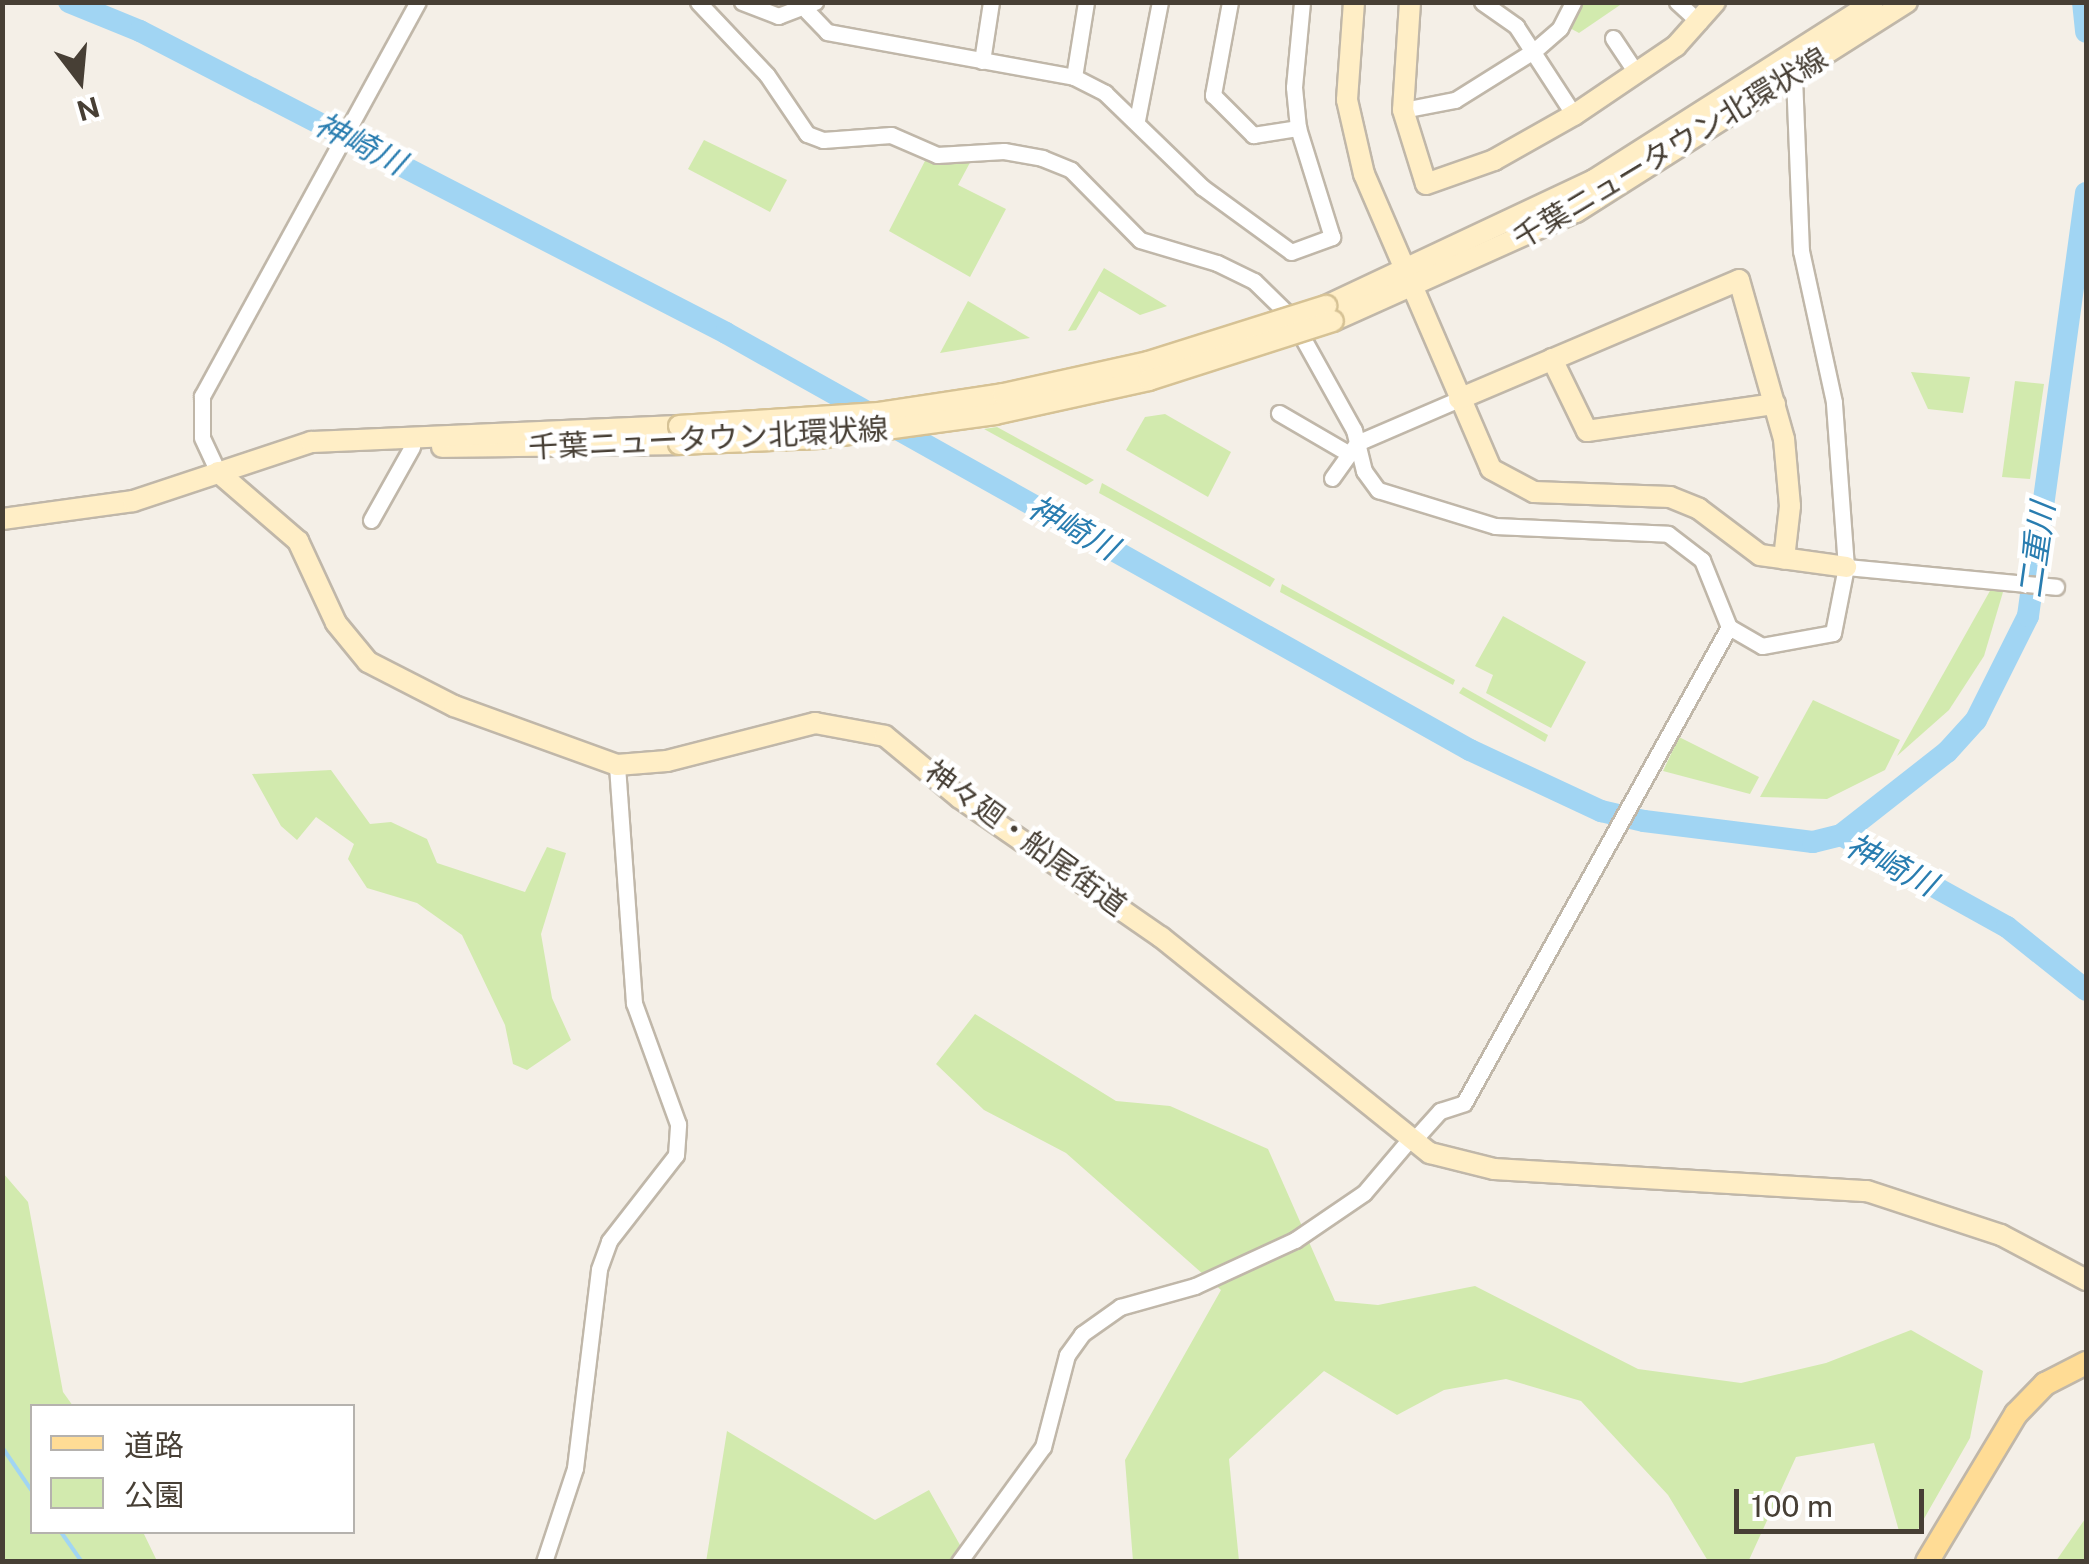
<!DOCTYPE html>
<meta charset="utf-8">
<style>
body{margin:0}
#map{position:relative;width:2089px;height:1564px;overflow:hidden;background:#f4efe7;font-family:"Public Sans","Noto Sans JP",sans-serif}
div>[style]{position:absolute}
[style*='--x']{left:calc(var(--x)*1px);top:calc(var(--y)*1px);width:calc(var(--w)*1px);rotate:calc(var(--a)*1deg)}
.green>*{inset:0;background:#d2eaae}
.stream>*{height:4px;margin:-2px;padding:0 2px;transform-origin:2px;border-radius:2px;background:#a1d5f3}
.river>*{height:22px;margin:-11px;padding:0 11px;transform-origin:11px;border-radius:11px;background:#a1d5f3}
.roads{filter:drop-shadow(2px 0 #c0b7a9) drop-shadow(-2px 0 #c0b7a9) drop-shadow(0 2px #c0b7a9) drop-shadow(0 -2px #c0b7a9)}
.street>*{height:15px;margin:-7.5px;padding:0 7.5px;transform-origin:7.5px;border-radius:7.5px;background:#fff}
.secondary>*{height:20px;margin:-10px;padding:0 10px;transform-origin:10px;border-radius:10px;background:#ffeec6}
.primary>*{height:22px;margin:-11px;padding:0 11px;transform-origin:11px;border-radius:11px;background:#ffdc95}
.bridges{filter:drop-shadow(2px 0 #d6c295) drop-shadow(-2px 0 #d6c295) drop-shadow(0 2px #d6c295) drop-shadow(0 -2px #d6c295)}
.secondary-bridge>*{height:20px;margin:-10px;padding:0 10px;transform-origin:10px;border-radius:10px;background:#ffeec6}
span{translate:-50% -50%;white-space:nowrap;text-align:center;line-height:1.15;-webkit-text-stroke:9px #fff;paint-order:stroke}
.street-label{font-size:30px;color:#473f35}
.water-label{font-size:32px;color:#297db0;font-style:italic}
.frame{position:absolute;inset:0;border:5px solid #473f35;pointer-events:none}
.legend{position:absolute;left:30px;top:1404px;width:325px;height:130px;box-sizing:border-box;background:#fff;border:2px solid #b5b2ae;margin:0;padding:12px 18px;list-style:none;font-size:30px;color:#473f35}
.legend li{display:flex;align-items:center;gap:20px;height:50px}
.legend b{width:50px;border:2px solid #b5b2ae}
.north{position:absolute;left:30px;top:30px;width:100px;height:100px;-webkit-text-stroke:8px #fff;paint-order:stroke;rotate:164deg;font-size:28px;font-weight:700;line-height:40px;text-align:center;color:#473f35}
.north::after{content:'';display:block;margin:auto;width:35px;height:45px;background:#473f35;clip-path:polygon(50% 0,100% 100%,50% 72%,0 100%)}
.scale{position:absolute;left:1734px;top:1489px;width:190px;height:45px;box-sizing:border-box;border:5px solid #473f35;border-top:0;padding-left:12px;font-size:30px;line-height:35px;white-space:nowrap;color:#473f35;-webkit-text-stroke:8px #fff;paint-order:stroke}
</style>
<div id="map">
<div class="green">
<div style="clip-path:polygon(1577px 3px,1623px 3px,1579px 33px,1568px 27px)"></div>
<div style="clip-path:polygon(704px 140px,787px 180px,770px 212px,688px 169px)"></div>
<div style="clip-path:polygon(927px 157px,973px 157px,958px 185px,1006px 209px,970px 277px,889px 231px)"></div>
<div style="clip-path:polygon(1104px 268px,1167px 306px,1140px 315px,1099px 291px,1076px 330px,1068px 331px)"></div>
<div style="clip-path:polygon(968px 301px,1030px 338px,940px 353px)"></div>
<div style="clip-path:polygon(1911px 372px,1970px 377px,1963px 413px,1928px 409px)"></div>
<div style="clip-path:polygon(2015px 381px,2044px 384px,2030px 479px,2002px 477px)"></div>
<div style="clip-path:polygon(1165px 414px,1231px 452px,1208px 497px,1126px 450px,1145px 417px)"></div>
<div style="clip-path:polygon(997px 427px,1094px 480px,1086px 485px,984px 429px)"></div>
<div style="clip-path:polygon(1102px 483px,1275px 579px,1270px 587px,1099px 493px)"></div>
<div style="clip-path:polygon(1282px 584px,1455px 680px,1453px 685px,1280px 592px)"></div>
<div style="clip-path:polygon(1991px 589px,2003px 592px,1984px 656px,1949px 710px,1897px 756px)"></div>
<div style="clip-path:polygon(1503px 616px,1586px 662px,1551px 728px,1486px 693px,1493px 675px,1475px 666px)"></div>
<div style="clip-path:polygon(1463px 687px,1548px 735px,1545px 742px,1459px 693px)"></div>
<div style="clip-path:polygon(1813px 700px,1900px 740px,1885px 770px,1827px 799px,1760px 797px)"></div>
<div style="clip-path:polygon(1679px 737px,1759px 777px,1750px 794px,1663px 771px)"></div>
<div style="clip-path:polygon(331px 770px,370px 824px,391px 822px,427px 839px,437px 863px,525px 892px,547px 847px,566px 853px,541px 934px,552px 998px,571px 1040px,527px 1070px,513px 1064px,505px 1025px,462px 935px,417px 903px,367px 888px,348px 859px,354px 844px,316px 817px,297px 840px,281px 826px,252px 774px)"></div>
<div style="clip-path:polygon(975px 1014px,1116px 1101px,1170px 1106px,1268px 1149px,1335px 1301px,1378px 1305px,1475px 1286px,1638px 1369px,1741px 1383px,1826px 1363px,1911px 1330px,1983px 1371px,1970px 1438px,1917px 1531px,1899px 1531px,1874px 1443px,1796px 1457px,1749px 1560px,1708px 1561px,1668px 1495px,1581px 1401px,1506px 1379px,1444px 1390px,1397px 1415px,1324px 1371px,1229px 1459px,1239px 1561px,1133px 1561px,1125px 1460px,1221px 1290px,1066px 1153px,984px 1110px,936px 1064px)"></div>
<div style="clip-path:polygon(3px 1173px,28px 1202px,63px 1392px,73px 1406px,32px 1406px,32px 1532px,143px 1532px,157px 1561px,3px 1561px)"></div>
<div style="clip-path:polygon(727px 1431px,875px 1520px,929px 1490px,969px 1561px,706px 1562px)"></div>
<div style="clip-path:polygon(2085px 1519px,2086px 1561px,2056px 1561px)"></div>
</div>
<div class="stream">
<div style="--x:2;--y:1447;--w:53;--a:55.7"></div>
<div style="--x:61;--y:1532;--w:37;--a:55"></div>
</div>
<div class="river">
<div style="--x:69;--y:2;--w:77;--a:22.2"></div>
<div style="--x:140;--y:31;--w:659;--a:27.26"></div>
<div style="--x:726;--y:333;--w:853;--a:29.27"></div>
<div style="--x:1470;--y:750;--w:145;--a:25"></div>
<div style="--x:1601;--y:811;--w:44;--a:13.1"></div>
<div style="--x:1644;--y:821;--w:170;--a:7.1"></div>
<div style="--x:1813;--y:842;--w:29;--a:-14"></div>
<div style="--x:1841;--y:835;--w:190;--a:29"></div>
<div style="--x:2007;--y:927;--w:101;--a:38.6"></div>
<div style="--x:2083;--y:2;--w:30;--a:84"></div>
<div style="--x:1841;--y:835;--w:135;--a:-38.1"></div>
<div style="--x:1947;--y:752;--w:43;--a:-47.8"></div>
<div style="--x:1976;--y:720;--w:116;--a:-63.4"></div>
<div style="--x:2028;--y:616;--w:427;--a:-82.2"></div>
</div>
<div class="roads">
<div class="street">
<div style="--x:698;--y:2;--w:100;--a:46.6"></div>
<div style="--x:767;--y:75;--w:71;--a:55.9"></div>
<div style="--x:807;--y:134;--w:17;--a:21"></div>
<div style="--x:823;--y:140;--w:68;--a:-4.2"></div>
<div style="--x:891;--y:135;--w:50;--a:23.5"></div>
<div style="--x:937;--y:155;--w:67;--a:-3.4"></div>
<div style="--x:1004;--y:151;--w:39;--a:10"></div>
<div style="--x:1042;--y:158;--w:31;--a:22"></div>
<div style="--x:1071;--y:170;--w:98;--a:45.4"></div>
<div style="--x:1140;--y:240;--w:80;--a:16.6"></div>
<div style="--x:1217;--y:263;--w:41;--a:25.9"></div>
<div style="--x:1254;--y:281;--w:52;--a:44.2"></div>
<div style="--x:1291;--y:317;--w:129;--a:60.9"></div>
<div style="--x:1354;--y:430;--w:42;--a:76.3"></div>
<div style="--x:1364;--y:471;--w:24;--a:54"></div>
<div style="--x:1378;--y:490;--w:122;--a:17.1"></div>
<div style="--x:1495;--y:526;--w:173;--a:2.6"></div>
<div style="--x:1668;--y:534;--w:43;--a:37.4"></div>
<div style="--x:1702;--y:560;--w:72;--a:68.1"></div>
<div style="--x:1729;--y:627;--w:38;--a:30"></div>
<div style="--x:1762;--y:646;--w:72;--a:-10.4"></div>
<div style="--x:1833;--y:633;--w:67;--a:-78.9"></div>
<div style="--x:1846;--y:567;--w:165;--a:-94.2"></div>
<div style="--x:1834;--y:402;--w:155;--a:-102.3"></div>
<div style="--x:1801;--y:251;--w:175;--a:-92.3"></div>
<div style="--x:742;--y:2;--w:39;--a:21"></div>
<div style="--x:778;--y:16;--w:40;--a:-21"></div>
<div style="--x:1230;--y:2;--w:95;--a:100.4"></div>
<div style="--x:1213;--y:95;--w:57;--a:45"></div>
<div style="--x:1253;--y:135;--w:46;--a:-8.8"></div>
<div style="--x:1482;--y:2;--w:42;--a:35.2"></div>
<div style="--x:1516;--y:26;--w:106;--a:56.9"></div>
<div style="--x:1677;--y:2;--w:30;--a:42"></div>
<div style="--x:807;--y:11;--w:29;--a:46"></div>
<div style="--x:827;--y:32;--w:251;--a:10.3"></div>
<div style="--x:1074;--y:77;--w:35;--a:27"></div>
<div style="--x:1105;--y:93;--w:135;--a:44.1"></div>
<div style="--x:1202;--y:187;--w:110;--a:36.1"></div>
<div style="--x:1291;--y:252;--w:44;--a:-20.1"></div>
<div style="--x:1332;--y:237;--w:114;--a:-107.3"></div>
<div style="--x:1298;--y:128;--w:41;--a:-95.6"></div>
<div style="--x:1294;--y:87;--w:85;--a:-84.6"></div>
<div style="--x:1613;--y:38;--w:43;--a:56.3"></div>
<div style="--x:982;--y:61;--w:60;--a:-81.3"></div>
<div style="--x:1074;--y:77;--w:76;--a:-80.9"></div>
<div style="--x:1403;--y:110;--w:53;--a:-10.9"></div>
<div style="--x:1455;--y:100;--w:94;--a:-32"></div>
<div style="--x:1535;--y:50;--w:33;--a:-41"></div>
<div style="--x:1560;--y:28;--w:29;--a:-63"></div>
<div style="--x:1137;--y:120;--w:120;--a:-79"></div>
<div style="--x:1279;--y:413;--w:78;--a:30.2"></div>
<div style="--x:218;--y:472;--w:38;--a:-115"></div>
<div style="--x:202;--y:437;--w:41;--a:-90"></div>
<div style="--x:202;--y:396;--w:449;--a:-61.3"></div>
<div style="--x:1332;--y:478;--w:43;--a:-54.5"></div>
<div style="--x:1357;--y:443;--w:111;--a:-23.3"></div>
<div style="--x:371;--y:520;--w:84;--a:-60.7"></div>
<div style="--x:1846;--y:567;--w:211;--a:5.4"></div>
<div style="--x:1412;--y:1142;--w:42;--a:-47.9"></div>
<div style="--x:1440;--y:1111;--w:25;--a:-18"></div>
<div style="--x:1464;--y:1103;--w:545;--a:-60.89"></div>
<div style="--x:544;--y:1562;--w:99;--a:-71.7"></div>
<div style="--x:575;--y:1468;--w:200;--a:-83.1"></div>
<div style="--x:599;--y:1269;--w:30;--a:-70"></div>
<div style="--x:609;--y:1241;--w:109;--a:-52.1"></div>
<div style="--x:676;--y:1155;--w:31;--a:-86"></div>
<div style="--x:678;--y:1124;--w:129;--a:-110"></div>
<div style="--x:634;--y:1003;--w:239;--a:-94.1"></div>
<div style="--x:959;--y:1562;--w:142;--a:-53.9"></div>
<div style="--x:1043;--y:1447;--w:95;--a:-75.4"></div>
<div style="--x:1067;--y:1355;--w:26;--a:-54"></div>
<div style="--x:1082;--y:1334;--w:47;--a:-35.4"></div>
<div style="--x:1120;--y:1307;--w:78;--a:-15.6"></div>
<div style="--x:1195;--y:1286;--w:110;--a:-24.7"></div>
<div style="--x:1295;--y:1240;--w:83;--a:-34.3"></div>
<div style="--x:1364;--y:1193;--w:70;--a:-49.7"></div>
</div>
<div class="secondary">
<div style="--x:1354;--y:2;--w:98;--a:94.1"></div>
<div style="--x:1347;--y:100;--w:76;--a:77.1"></div>
<div style="--x:1364;--y:174;--w:321;--a:66.7"></div>
<div style="--x:1491;--y:469;--w:49;--a:28.1"></div>
<div style="--x:1534;--y:492;--w:136;--a:2.1"></div>
<div style="--x:1670;--y:497;--w:31;--a:22"></div>
<div style="--x:1699;--y:509;--w:76;--a:37"></div>
<div style="--x:1760;--y:555;--w:87;--a:7.9"></div>
<div style="--x:1410;--y:2;--w:108;--a:93.7"></div>
<div style="--x:1403;--y:110;--w:77;--a:72.7"></div>
<div style="--x:1426;--y:184;--w:72;--a:-19.4"></div>
<div style="--x:1494;--y:160;--w:92;--a:-29.4"></div>
<div style="--x:1574;--y:115;--w:123;--a:-34.1"></div>
<div style="--x:1676;--y:46;--w:59;--a:-48.4"></div>
<div style="--x:1326;--y:306;--w:296;--a:-25.2"></div>
<div style="--x:1594;--y:180;--w:331;--a:-32.5"></div>
<div style="--x:1333;--y:321;--w:266;--a:-24.2"></div>
<div style="--x:1576;--y:212;--w:392;--a:-32.4"></div>
<div style="--x:1552;--y:359;--w:80;--a:64.1"></div>
<div style="--x:1587;--y:431;--w:190;--a:-8.2"></div>
<div style="--x:1459;--y:399;--w:304;--a:-23"></div>
<div style="--x:1739;--y:280;--w:165;--a:74.2"></div>
<div style="--x:1784;--y:439;--w:67;--a:84.9"></div>
<div style="--x:1790;--y:506;--w:53;--a:96.5"></div>
<div style="--x:442;--y:447;--w:237;--a:-0.7"></div>
<div style="--x:218;--y:472;--w:106;--a:40.8"></div>
<div style="--x:298;--y:541;--w:90;--a:65.1"></div>
<div style="--x:336;--y:623;--w:50;--a:50.6"></div>
<div style="--x:368;--y:662;--w:97;--a:27.1"></div>
<div style="--x:454;--y:706;--w:173;--a:19.9"></div>
<div style="--x:617;--y:765;--w:50;--a:-4.6"></div>
<div style="--x:667;--y:761;--w:153;--a:-14.4"></div>
<div style="--x:815;--y:723;--w:71;--a:10.5"></div>
<div style="--x:885;--y:736;--w:97;--a:39.6"></div>
<div style="--x:960;--y:798;--w:244;--a:34.7"></div>
<div style="--x:1161;--y:937;--w:345;--a:38.8"></div>
<div style="--x:1430;--y:1153;--w:66;--a:14"></div>
<div style="--x:1494;--y:1169;--w:374;--a:3.4"></div>
<div style="--x:1867;--y:1191;--w:141;--a:18.2"></div>
<div style="--x:2001;--y:1235;--w:96;--a:27.9"></div>
<div style="--x:2;--y:519;--w:132;--a:-7.8"></div>
<div style="--x:133;--y:501;--w:188;--a:-18.3"></div>
<div style="--x:311;--y:442;--w:368;--a:-2.5"></div>
</div>
<div class="primary">
<div style="--x:1927;--y:1562;--w:173;--a:-59"></div>
<div style="--x:2016;--y:1414;--w:42;--a:-46"></div>
<div style="--x:2045;--y:1384;--w:46;--a:-27.1"></div>
</div>
</div>
<div class="bridges">
<div class="secondary-bridge">
<div style="--x:679;--y:426;--w:200;--a:-3.7"></div>
<div style="--x:879;--y:413;--w:125;--a:-8.7"></div>
<div style="--x:1003;--y:394;--w:148;--a:-12.4"></div>
<div style="--x:1148;--y:362;--w:187;--a:-17.5"></div>
<div style="--x:679;--y:444;--w:141;--a:-2.4"></div>
<div style="--x:820;--y:438;--w:177;--a:-7.8"></div>
<div style="--x:995;--y:414;--w:158;--a:-12.4"></div>
<div style="--x:1149;--y:380;--w:193;--a:-17.8"></div>
</div>
</div>
<div class="street-label">
<span style="left:1670px;top:148px;rotate:-31deg">千葉ニュータウン北環状線</span>
<span style="left:708px;top:438px;rotate:-3deg">千葉ニュータウン北環状線</span>
<span style="left:1026px;top:838px;rotate:36deg">神々廻・船尾街道</span>
</div>
<div class="water-label">
<span style="left:360px;top:144px;rotate:27deg">神崎川</span>
<span style="left:1073px;top:528px;rotate:29deg">神崎川</span>
<span style="left:2037px;top:550px;rotate:-82deg">二重川</span>
<span style="left:1891px;top:865px;rotate:27deg">神崎川</span>
</div>
<div class="frame"></div>
<ul class="legend">
<li><b style="height:12px;background:#ffdc95"></b>道路</li>
<li><b style="height:28px;background:#d2eaae"></b>公園</li>
</ul>
<div class="north">N</div>
<div class="scale">100 m</div>
</div>
